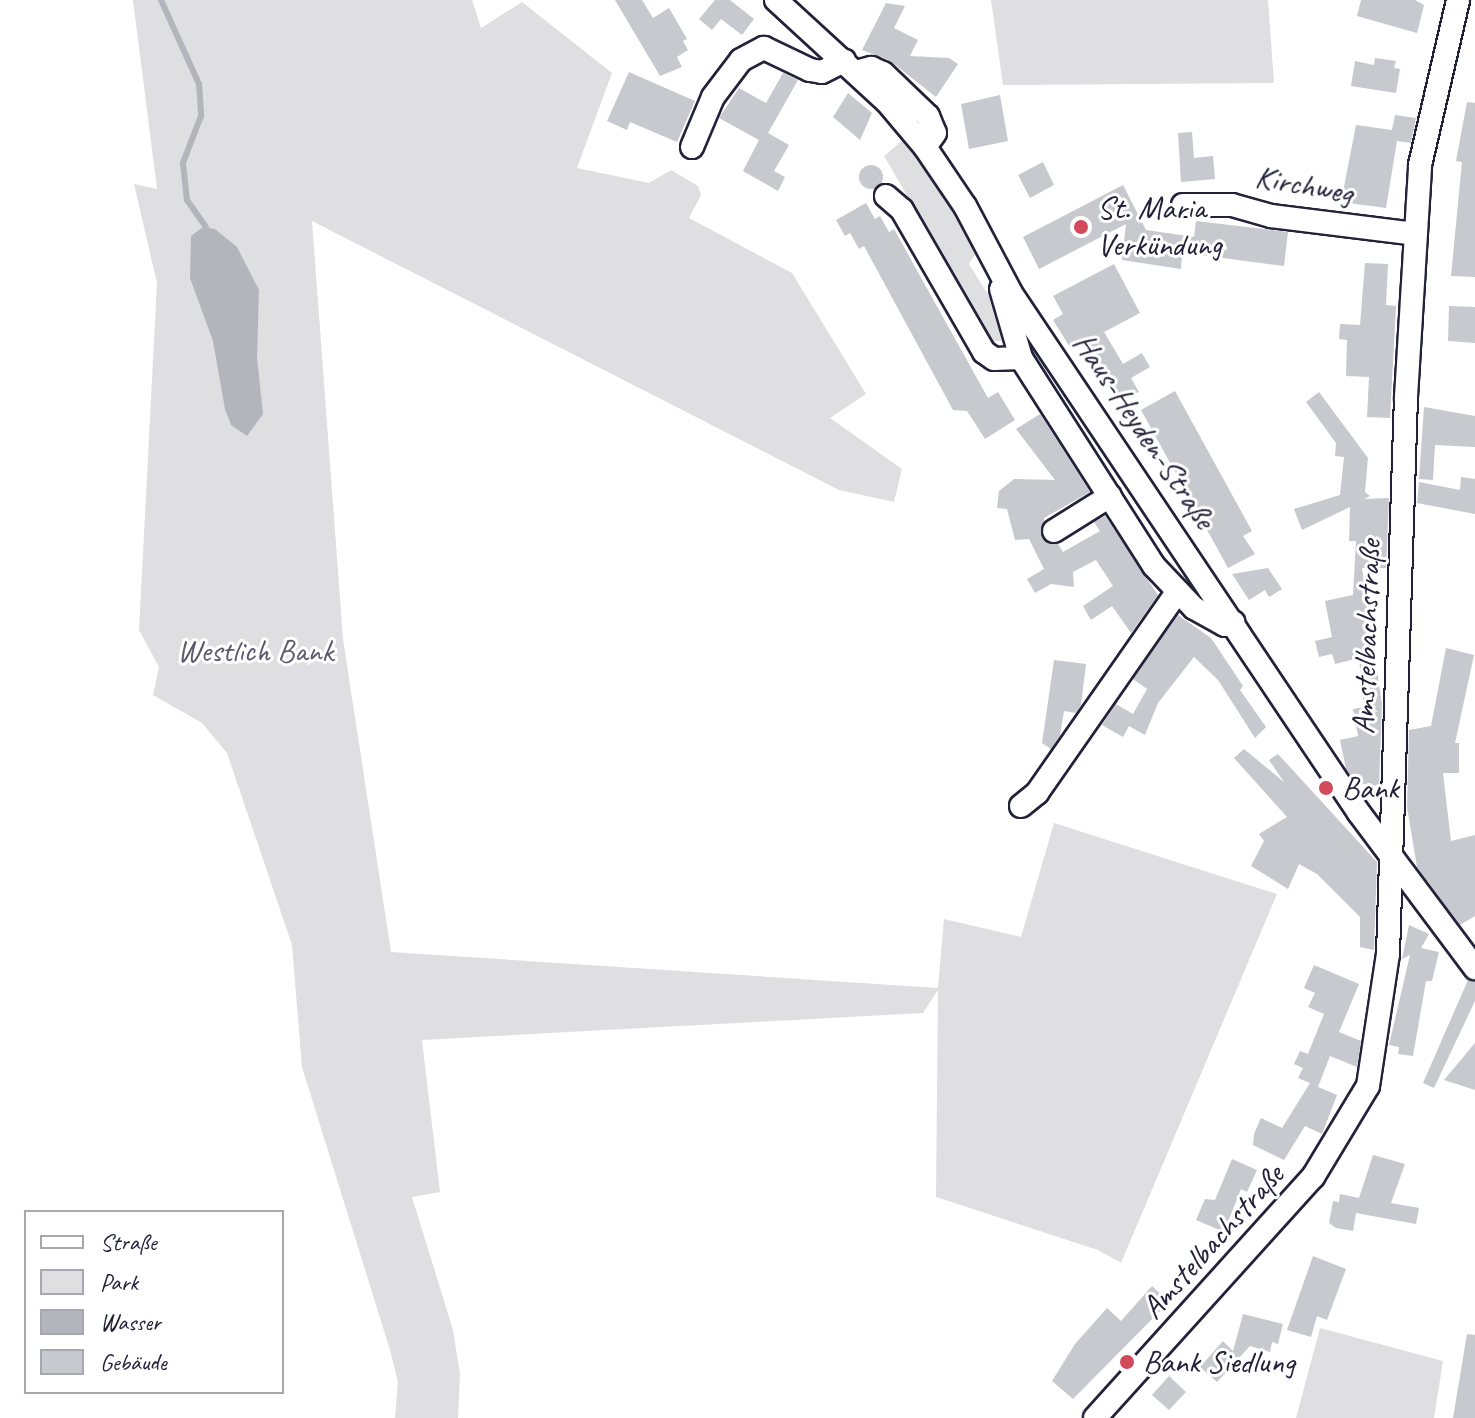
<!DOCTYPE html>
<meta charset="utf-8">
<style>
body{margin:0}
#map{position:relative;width:1475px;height:1418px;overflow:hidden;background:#fff;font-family:Caveat,sans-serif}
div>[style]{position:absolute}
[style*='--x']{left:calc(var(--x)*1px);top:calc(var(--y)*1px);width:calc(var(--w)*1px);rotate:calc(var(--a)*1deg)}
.green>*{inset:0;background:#dfdfe2}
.water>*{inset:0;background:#b4b4bc}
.stream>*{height:6px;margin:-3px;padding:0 3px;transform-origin:3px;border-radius:3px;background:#b4b4bc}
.building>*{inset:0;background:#c8c8cf}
.round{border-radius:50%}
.roads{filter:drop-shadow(2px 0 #22223b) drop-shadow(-2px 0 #22223b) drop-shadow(0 2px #22223b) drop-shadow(0 -2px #22223b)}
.minor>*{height:22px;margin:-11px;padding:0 11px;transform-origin:11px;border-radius:11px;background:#fff}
.dots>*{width:22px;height:22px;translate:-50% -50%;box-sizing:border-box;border:4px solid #fff;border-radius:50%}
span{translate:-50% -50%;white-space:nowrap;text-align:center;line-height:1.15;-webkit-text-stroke:6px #fff;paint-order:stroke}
.street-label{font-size:32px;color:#22223b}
.poi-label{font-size:32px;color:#22223b}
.left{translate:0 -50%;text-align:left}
.park-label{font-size:32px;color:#5b5b6d}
.legend{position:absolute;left:24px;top:1210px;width:260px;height:184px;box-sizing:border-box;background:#fff;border:2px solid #a7a7b1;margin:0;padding:10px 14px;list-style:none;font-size:24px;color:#22223b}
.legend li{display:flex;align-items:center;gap:16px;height:40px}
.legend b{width:40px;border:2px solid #a7a7b1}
</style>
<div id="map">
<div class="green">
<div style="clip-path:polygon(133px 0,472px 0,481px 28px,522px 2px,612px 73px,577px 168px,649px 183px,671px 170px,698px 186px,701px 195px,689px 218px,792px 273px,866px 394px,830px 418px,902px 469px,894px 502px,839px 490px,312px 221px,343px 639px,391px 952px,938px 988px,944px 919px,1021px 937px,1054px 823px,1277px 894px,1121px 1263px,1098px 1250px,936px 1197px,938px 990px,923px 1013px,422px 1040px,440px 1192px,412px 1197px,453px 1330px,460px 1374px,458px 1418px,395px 1418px,398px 1382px,390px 1350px,302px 1067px,292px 945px,227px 753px,202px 723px,153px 695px,159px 667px,139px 630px,157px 283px,134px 184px,157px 189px)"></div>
<div style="clip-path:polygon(991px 0,1268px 0,1274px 83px,1003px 85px)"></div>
<div style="clip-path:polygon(904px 139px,965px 228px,977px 251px,969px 264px,992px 301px,1008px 341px,992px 341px,884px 156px)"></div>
<div style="clip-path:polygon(1320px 1328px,1443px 1361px,1434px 1418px,1296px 1418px)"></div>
</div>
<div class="water">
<div style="clip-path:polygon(203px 227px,215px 229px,237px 247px,259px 290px,257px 357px,263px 414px,247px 436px,231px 425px,225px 409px,213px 341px,190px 278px,191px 236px)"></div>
</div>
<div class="stream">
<div style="--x:161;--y:0;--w:92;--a:65.7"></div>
<div style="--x:199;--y:84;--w:32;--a:86"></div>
<div style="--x:201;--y:116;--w:50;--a:111"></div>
<div style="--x:183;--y:163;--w:37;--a:84"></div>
<div style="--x:187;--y:200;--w:33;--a:55"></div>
</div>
<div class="building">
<div style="clip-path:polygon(615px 0,642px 0,653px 18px,669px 8px,687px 39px,683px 41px,688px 50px,677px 57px,682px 67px,660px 76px)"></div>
<div style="clip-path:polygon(715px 0,730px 0,754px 19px,742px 35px,721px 19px,712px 30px,699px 19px)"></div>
<div style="clip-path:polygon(1361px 0,1415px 0,1424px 5px,1417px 33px,1357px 16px)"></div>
<div style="clip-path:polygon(886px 3px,905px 6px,894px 28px,918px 40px,910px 56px,949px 58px,958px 64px,936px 97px,889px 60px,862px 50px)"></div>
<div style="clip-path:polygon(1375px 58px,1396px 61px,1394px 68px,1400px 69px,1396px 93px,1351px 86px,1355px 61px,1374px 65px)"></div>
<div style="clip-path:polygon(629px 72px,695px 101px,677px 142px,630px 122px,627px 130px,607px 121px)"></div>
<div style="clip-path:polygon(783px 73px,798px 80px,768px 133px,789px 145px,774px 171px,785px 177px,778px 191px,743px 171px,759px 140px,719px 118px,739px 88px,766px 103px)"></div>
<div style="clip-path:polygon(848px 93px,872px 113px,860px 140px,833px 117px)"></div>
<div style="clip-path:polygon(1000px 95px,1008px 141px,969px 149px,961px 104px)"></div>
<div style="clip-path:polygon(1467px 102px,1475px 103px,1475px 277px,1451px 276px,1462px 162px,1456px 161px)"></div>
<div style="clip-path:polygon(1395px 115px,1416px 118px,1411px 143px,1397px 141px,1386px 208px,1341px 202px,1356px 125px,1392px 130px)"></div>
<div style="clip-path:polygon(1192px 132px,1194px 158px,1213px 156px,1215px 179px,1181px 182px,1178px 133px)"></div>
<div style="clip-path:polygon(1043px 162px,1054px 185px,1030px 198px,1018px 175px)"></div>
<div class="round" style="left:859px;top:165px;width:24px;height:24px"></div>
<div style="clip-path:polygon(1123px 185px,1146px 230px,1194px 237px,1196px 221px,1288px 232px,1284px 266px,1192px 254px,1182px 255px,1181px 269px,1122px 260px,1126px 224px,1039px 269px,1023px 237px)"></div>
<div style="clip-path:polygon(866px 203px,875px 219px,880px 216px,889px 232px,894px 229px,988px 398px,998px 392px,1015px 420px,985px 439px,967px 411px,953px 410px,864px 246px,859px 249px,850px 233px,845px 236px,836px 220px)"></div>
<div style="clip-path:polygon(1365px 263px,1388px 264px,1386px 305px,1396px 306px,1390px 418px,1367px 417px,1369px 377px,1346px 376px,1347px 340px,1339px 339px,1340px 324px,1360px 325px)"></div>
<div style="clip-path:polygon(1114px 264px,1140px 313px,1104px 332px,1123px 364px,1142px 353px,1150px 367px,1131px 378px,1139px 392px,1118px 400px,1084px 343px,1071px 349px,1053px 320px,1063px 314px,1053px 296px)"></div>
<div style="clip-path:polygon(1449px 306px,1475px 307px,1475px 343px,1448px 341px)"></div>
<div style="clip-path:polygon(1175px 391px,1252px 531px,1243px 536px,1255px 554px,1228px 568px,1141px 410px)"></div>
<div style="clip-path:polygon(1319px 392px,1368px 458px,1365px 492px,1370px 496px,1364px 499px,1389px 498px,1386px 568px,1362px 568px,1382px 704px,1379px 786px,1356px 783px,1346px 769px,1340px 740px,1358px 736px,1353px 709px,1364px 707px,1359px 658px,1335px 664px,1332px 654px,1319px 657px,1315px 641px,1332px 637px,1325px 601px,1353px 595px,1356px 541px,1349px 541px,1350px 507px,1302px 530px,1294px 509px,1340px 495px,1344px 457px,1335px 456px,1336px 443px,1306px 402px)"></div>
<div style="clip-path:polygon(1424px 407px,1475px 416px,1475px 447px,1435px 445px,1433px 480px,1419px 479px)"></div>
<div style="clip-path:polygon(1040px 414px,1090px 492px,1044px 518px,1042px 538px,1058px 544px,1063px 552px,1100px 531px,1094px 522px,1105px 516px,1158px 595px,1131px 633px,1112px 606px,1091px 620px,1083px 606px,1113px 586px,1096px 560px,1073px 572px,1074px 587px,1051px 584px,1035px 593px,1027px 579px,1044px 569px,1029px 539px,1015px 540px,1007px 509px,997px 508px,999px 491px,1014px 479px,1055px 480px,1016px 429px)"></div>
<div style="clip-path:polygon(1461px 477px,1475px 479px,1475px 514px,1417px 503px,1419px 482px,1460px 490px)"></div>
<div style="clip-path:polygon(1268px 568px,1282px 589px,1269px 597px,1265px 590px,1249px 600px,1232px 574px)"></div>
<div style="clip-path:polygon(1178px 615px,1211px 638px,1243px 686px,1240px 690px,1266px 727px,1255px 738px,1218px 680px,1194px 657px,1158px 703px,1145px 735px,1129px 726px,1123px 737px,1102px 725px,1116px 704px,1133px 714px,1147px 689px,1133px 679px)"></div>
<div style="clip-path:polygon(1446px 648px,1474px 655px,1455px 743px,1459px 743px,1459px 773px,1443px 773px,1451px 841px,1475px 835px,1475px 916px,1460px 925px,1417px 867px,1407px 807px,1409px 730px,1431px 726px)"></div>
<div style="clip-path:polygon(1054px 660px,1086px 664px,1081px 705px,1076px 713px,1064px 711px,1060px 735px,1051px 749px,1042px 743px)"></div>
<div style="clip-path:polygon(1244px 749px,1284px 782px,1269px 760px,1278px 754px,1377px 862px,1374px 950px,1360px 947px,1360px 917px,1317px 874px,1299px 864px,1288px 889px,1251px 866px,1264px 841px,1259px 834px,1287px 817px,1234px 758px)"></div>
<div style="clip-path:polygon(1409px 925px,1429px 934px,1421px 948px,1439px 952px,1432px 981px,1426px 981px,1413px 1056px,1398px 1054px,1399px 1047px,1389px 1045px,1410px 955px,1402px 959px)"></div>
<div style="clip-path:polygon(1314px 965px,1359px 984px,1339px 1032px,1361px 1041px,1357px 1067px,1330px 1056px,1318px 1087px,1337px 1095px,1322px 1134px,1305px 1126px,1284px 1160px,1253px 1145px,1254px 1134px,1261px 1118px,1282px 1128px,1310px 1083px,1298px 1078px,1303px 1068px,1294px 1064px,1300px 1051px,1308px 1054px,1324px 1014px,1308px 1007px,1315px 993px,1304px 988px)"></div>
<div style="clip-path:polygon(1468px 980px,1475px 982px,1475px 1001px,1434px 1088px,1423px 1083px)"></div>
<div style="clip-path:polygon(1475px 1043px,1475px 1090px,1444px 1080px)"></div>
<div style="clip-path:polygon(1373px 1155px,1405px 1164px,1391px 1203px,1419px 1208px,1416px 1224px,1356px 1213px,1353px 1231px,1336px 1228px,1329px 1223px,1333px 1201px,1339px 1202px,1340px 1194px,1359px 1198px)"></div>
<div style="clip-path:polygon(1232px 1159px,1257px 1170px,1247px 1192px,1241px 1189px,1224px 1232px,1196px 1220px,1205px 1199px,1215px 1200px)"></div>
<div style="clip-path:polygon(1313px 1256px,1346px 1269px,1327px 1320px,1317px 1316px,1311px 1337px,1287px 1330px)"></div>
<div style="clip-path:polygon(1152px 1286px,1169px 1302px,1073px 1399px,1052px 1381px,1075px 1344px,1107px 1308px,1121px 1321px)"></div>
<div style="clip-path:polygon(1243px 1314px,1283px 1324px,1278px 1344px,1272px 1342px,1270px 1352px,1250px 1346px,1217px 1382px,1200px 1367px,1223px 1341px,1233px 1351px)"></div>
<div style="clip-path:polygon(1467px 1334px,1475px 1335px,1475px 1418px,1453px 1418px)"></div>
<div style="clip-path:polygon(1169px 1376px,1186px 1392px,1169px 1410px,1152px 1395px)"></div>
</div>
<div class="roads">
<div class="minor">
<div style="--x:776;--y:0;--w:151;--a:42.6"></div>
<div style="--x:887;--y:102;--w:59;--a:49.8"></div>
<div style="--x:925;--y:147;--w:71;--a:55.9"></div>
<div style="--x:965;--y:206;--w:98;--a:62.1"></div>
<div style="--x:1011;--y:293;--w:626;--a:56.21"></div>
<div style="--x:1359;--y:813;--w:194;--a:53.2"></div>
<div style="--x:856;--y:72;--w:16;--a:-15"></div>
<div style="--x:871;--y:68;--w:13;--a:23"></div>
<div style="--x:883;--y:73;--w:62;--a:43.7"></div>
<div style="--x:928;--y:116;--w:18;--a:68"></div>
<div style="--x:935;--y:133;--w:17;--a:126"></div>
<div style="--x:692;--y:147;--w:54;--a:-67.2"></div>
<div style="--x:713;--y:97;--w:46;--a:-52.9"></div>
<div style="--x:741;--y:60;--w:26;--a:-28"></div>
<div style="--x:764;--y:48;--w:51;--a:25.6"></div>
<div style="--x:810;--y:70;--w:12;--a:9"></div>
<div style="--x:822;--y:72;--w:25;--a:-27"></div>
<div style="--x:886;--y:196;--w:21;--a:41"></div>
<div style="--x:902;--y:210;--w:164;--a:60"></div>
<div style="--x:984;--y:352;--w:12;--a:35"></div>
<div style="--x:994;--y:359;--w:27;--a:-2"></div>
<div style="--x:1183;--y:205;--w:49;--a:0"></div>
<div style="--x:1232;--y:205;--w:41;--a:15.8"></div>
<div style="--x:1271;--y:216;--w:145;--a:7.1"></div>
<div style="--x:1001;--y:289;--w:72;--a:73.8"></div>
<div style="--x:1021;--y:358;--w:247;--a:57.4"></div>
<div style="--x:1154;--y:566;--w:58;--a:46.4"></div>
<div style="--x:1194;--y:608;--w:35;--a:29"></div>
<div style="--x:1225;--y:625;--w:9;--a:-18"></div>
<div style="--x:1054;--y:531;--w:66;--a:-32"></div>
<div style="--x:1021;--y:806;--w:21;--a:-39"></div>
<div style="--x:1037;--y:793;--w:245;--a:-55.1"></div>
<div style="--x:1095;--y:1418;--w:325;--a:-47.9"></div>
<div style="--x:1313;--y:1177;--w:106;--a:-58.9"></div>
<div style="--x:1368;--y:1086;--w:134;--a:-81.4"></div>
<div style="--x:1388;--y:954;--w:557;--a:-88.15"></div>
<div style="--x:1406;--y:397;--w:232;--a:-86.5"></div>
<div style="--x:1420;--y:165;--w:169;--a:-77"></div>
</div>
</div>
<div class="dots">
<div style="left:1081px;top:227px;background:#d1495b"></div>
<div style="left:1326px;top:788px;background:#d1495b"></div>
<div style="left:1127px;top:1362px;background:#d1495b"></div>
</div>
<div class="street-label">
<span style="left:1304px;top:185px;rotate:10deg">Kirchweg</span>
<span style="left:1144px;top:431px;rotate:56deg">Haus-Heyden-Straße</span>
<span style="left:1367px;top:637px;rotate:-88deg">Amstelbachstraße</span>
<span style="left:1213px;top:1242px;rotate:-48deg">Amstelbachstraße</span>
</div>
<div class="poi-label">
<span class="left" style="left:1097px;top:227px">St. Maria<br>Verkündung</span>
<span class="left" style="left:1342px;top:788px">Bank</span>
<span class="left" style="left:1143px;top:1362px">Bank Siedlung</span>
</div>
<div class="park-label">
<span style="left:255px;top:651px">Westlich Bank</span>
</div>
<ul class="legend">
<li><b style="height:10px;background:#fff"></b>Straße</li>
<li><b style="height:22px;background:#dfdfe2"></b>Park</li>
<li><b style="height:22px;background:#b4b4bc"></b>Wasser</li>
<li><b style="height:22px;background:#c8c8cf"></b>Gebäude</li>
</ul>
</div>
